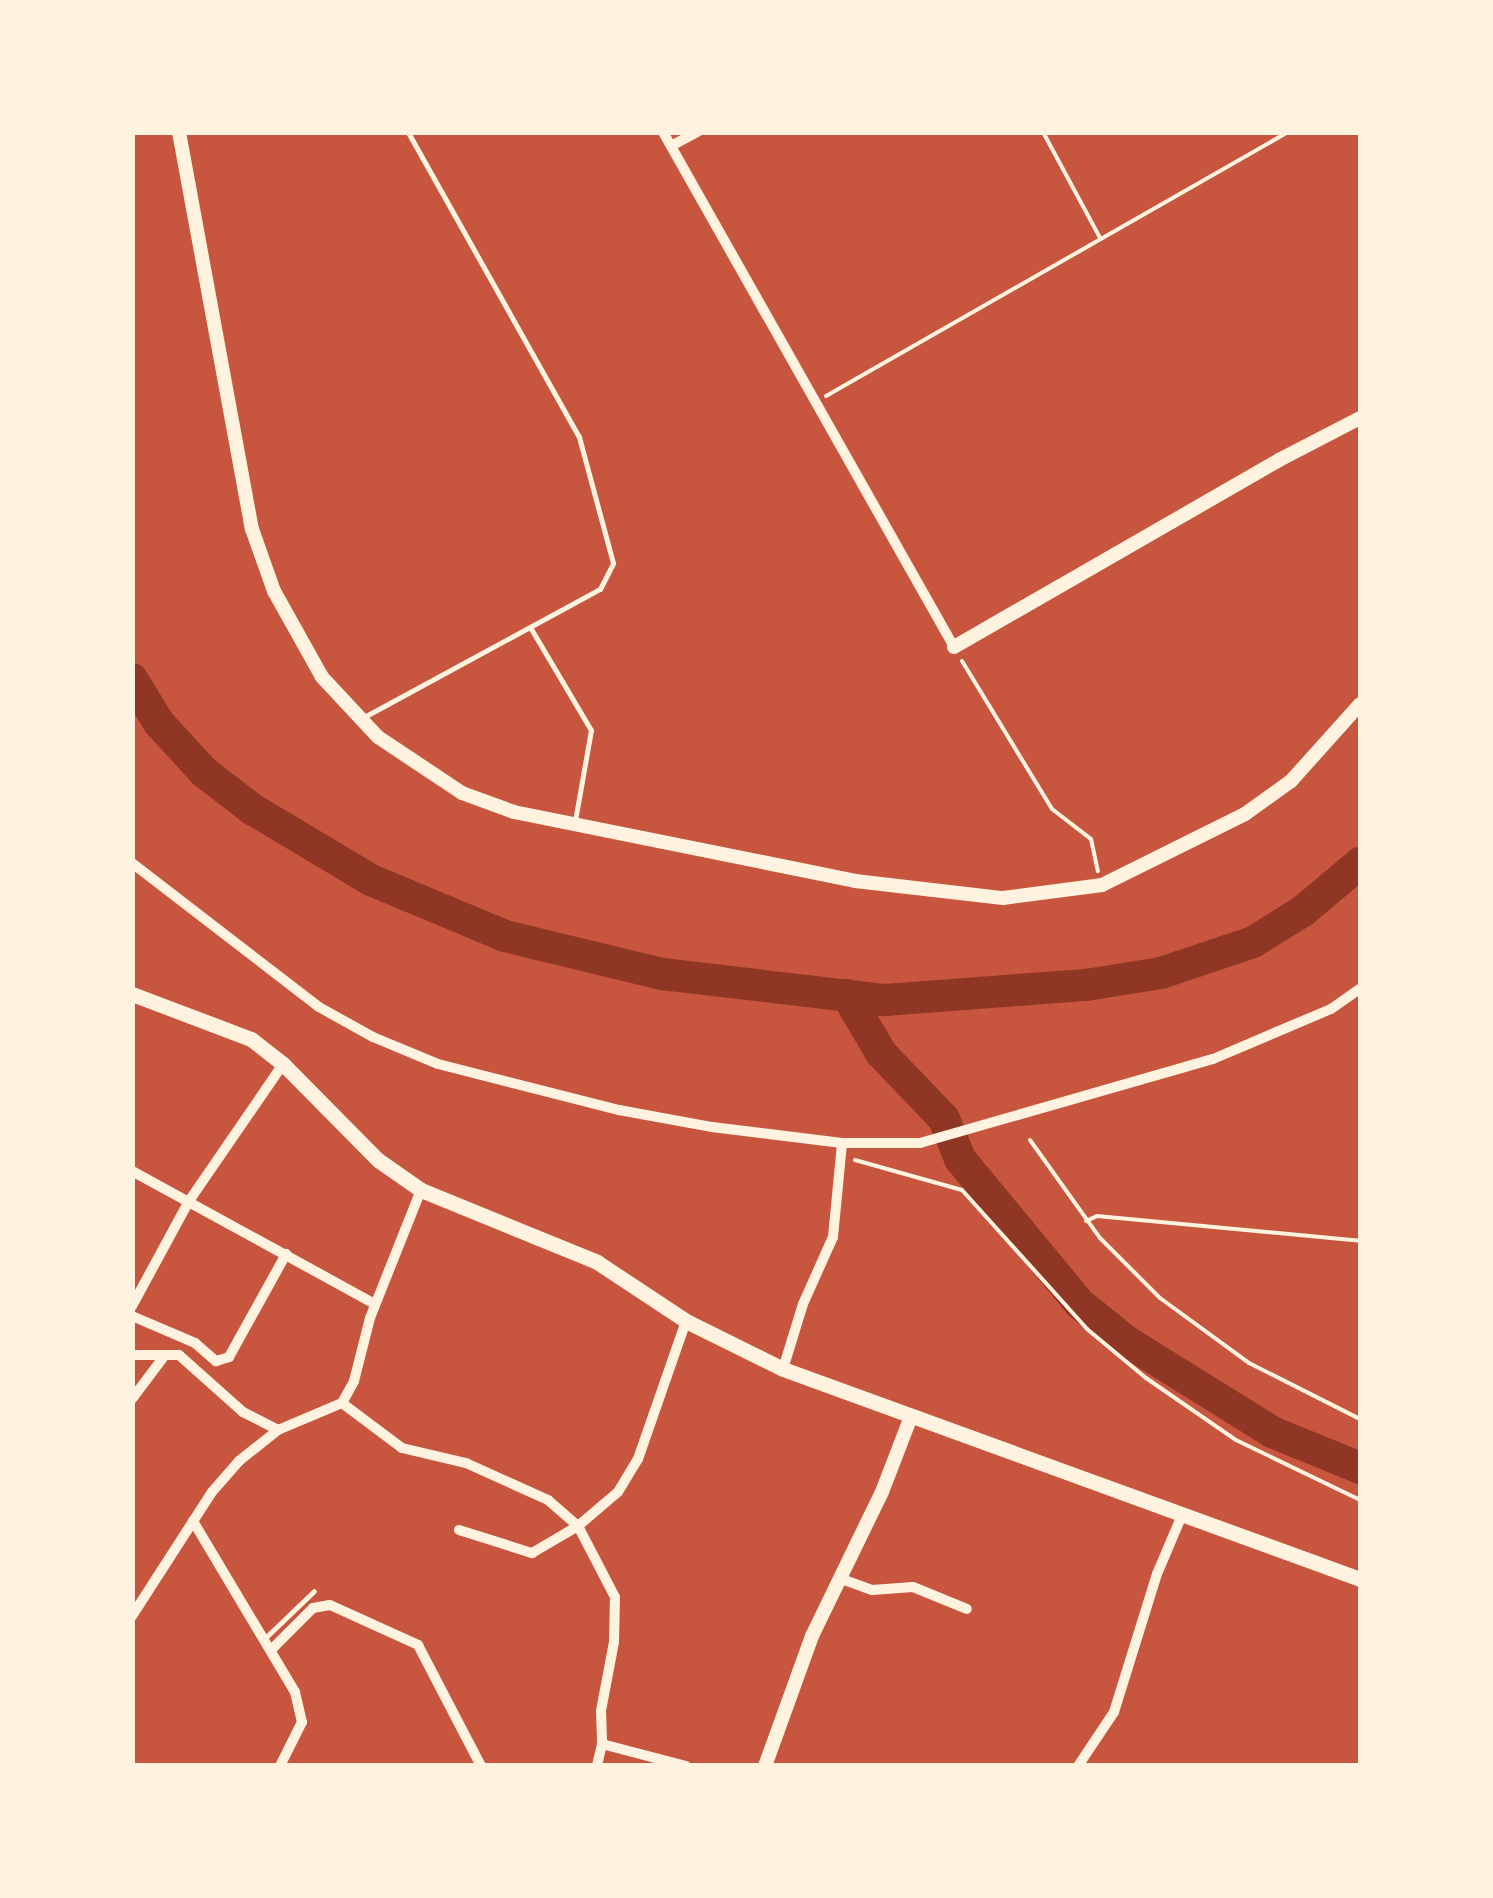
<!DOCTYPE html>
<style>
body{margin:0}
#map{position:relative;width:1493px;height:1898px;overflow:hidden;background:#c8553d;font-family:Arial,sans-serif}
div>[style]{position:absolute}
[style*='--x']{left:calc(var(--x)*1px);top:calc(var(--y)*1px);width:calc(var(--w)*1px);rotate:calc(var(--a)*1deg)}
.river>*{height:32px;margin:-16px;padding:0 16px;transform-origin:16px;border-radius:16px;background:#8f3625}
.path>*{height:4px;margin:-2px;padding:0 2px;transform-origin:2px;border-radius:2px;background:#fff3e0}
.service>*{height:5px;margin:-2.5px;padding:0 2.5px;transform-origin:2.5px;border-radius:2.5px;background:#fff3e0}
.minor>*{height:10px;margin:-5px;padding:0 5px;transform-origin:5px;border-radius:5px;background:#fff3e0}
.tertiary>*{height:14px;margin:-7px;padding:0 7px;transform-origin:7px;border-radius:7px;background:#fff3e0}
.secondary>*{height:15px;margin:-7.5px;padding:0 7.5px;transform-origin:7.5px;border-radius:7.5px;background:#fff3e0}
span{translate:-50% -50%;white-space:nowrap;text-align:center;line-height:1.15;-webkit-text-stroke:8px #fff3e0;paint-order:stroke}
.frame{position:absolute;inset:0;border:135px solid #fff3e0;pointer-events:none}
</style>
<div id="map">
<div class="river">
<div style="--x:132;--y:679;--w:52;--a:58.5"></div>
<div style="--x:159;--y:723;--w:67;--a:47.4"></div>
<div style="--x:204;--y:772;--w:61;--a:37.6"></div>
<div style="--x:252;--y:809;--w:139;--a:30.8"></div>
<div style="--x:371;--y:880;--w:145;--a:22.7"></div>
<div style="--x:505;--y:936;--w:162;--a:13.6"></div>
<div style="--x:662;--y:974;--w:225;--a:6.7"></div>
<div style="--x:885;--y:1000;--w:202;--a:-4.3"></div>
<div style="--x:1086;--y:985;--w:76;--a:-9.1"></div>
<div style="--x:1161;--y:973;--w:97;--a:-18.6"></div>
<div style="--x:1253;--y:942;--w:59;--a:-31.8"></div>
<div style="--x:1303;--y:911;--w:75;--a:-40.1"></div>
<div style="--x:847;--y:995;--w:67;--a:59.6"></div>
<div style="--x:881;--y:1053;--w:91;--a:46.3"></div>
<div style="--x:944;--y:1119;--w:43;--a:68.2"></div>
<div style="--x:960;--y:1159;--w:188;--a:50.4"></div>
<div style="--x:1080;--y:1304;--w:59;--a:38.8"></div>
<div style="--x:1126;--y:1341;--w:172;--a:31.9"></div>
<div style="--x:1272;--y:1432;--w:95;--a:22.2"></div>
</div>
<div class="path">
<div style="--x:1043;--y:132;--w:120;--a:61.7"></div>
<div style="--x:826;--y:396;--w:532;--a:-29.74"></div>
<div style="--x:962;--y:661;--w:173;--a:58.7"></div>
<div style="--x:1052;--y:809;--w:49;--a:37.6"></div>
<div style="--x:1091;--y:839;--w:33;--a:78"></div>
<div style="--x:1030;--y:1140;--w:120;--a:54.5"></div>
<div style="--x:1100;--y:1238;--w:85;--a:45"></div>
<div style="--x:1160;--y:1298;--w:110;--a:36.1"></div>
<div style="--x:1249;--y:1363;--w:124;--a:26.8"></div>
<div style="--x:855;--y:1160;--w:111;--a:15.7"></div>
<div style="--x:962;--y:1190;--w:187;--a:48"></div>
<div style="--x:1087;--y:1329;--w:77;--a:39.7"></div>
<div style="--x:1146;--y:1378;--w:109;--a:34.6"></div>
<div style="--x:1236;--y:1440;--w:138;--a:25.8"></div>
<div style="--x:1086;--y:1221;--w:12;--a:-24"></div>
<div style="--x:1097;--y:1216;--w:264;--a:5.4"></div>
</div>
<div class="service">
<div style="--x:530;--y:627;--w:120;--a:59.4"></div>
<div style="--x:591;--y:730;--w:92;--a:100"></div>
<div style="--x:364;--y:717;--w:268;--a:-28.5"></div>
<div style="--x:600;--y:589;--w:29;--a:-63"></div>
<div style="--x:613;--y:563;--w:131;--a:-105.1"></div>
<div style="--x:579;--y:437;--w:350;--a:-119.3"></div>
<div style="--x:264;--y:1639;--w:69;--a:-43.8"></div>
</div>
<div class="minor">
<div style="--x:663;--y:132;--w:592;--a:60.53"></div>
<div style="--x:671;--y:146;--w:30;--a:-28"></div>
<div style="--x:132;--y:863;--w:236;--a:37.6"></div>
<div style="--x:319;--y:1007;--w:62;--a:29.1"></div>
<div style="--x:373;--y:1037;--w:70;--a:22.6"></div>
<div style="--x:438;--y:1064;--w:187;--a:14.3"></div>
<div style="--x:619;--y:1110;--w:95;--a:10.4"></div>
<div style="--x:712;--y:1127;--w:131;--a:7"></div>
<div style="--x:842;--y:1143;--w:78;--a:0"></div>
<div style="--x:920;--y:1143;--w:305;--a:-16"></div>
<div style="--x:1213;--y:1059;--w:128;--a:-23"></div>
<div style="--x:1331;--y:1009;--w:35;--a:-35"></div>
<div style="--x:132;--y:1171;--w:277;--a:28.7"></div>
<div style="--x:132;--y:1306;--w:119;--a:-61.5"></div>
<div style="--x:189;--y:1201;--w:166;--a:-55.5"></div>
<div style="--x:132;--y:1316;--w:69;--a:23.2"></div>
<div style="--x:195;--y:1343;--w:28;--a:41"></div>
<div style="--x:216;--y:1361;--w:14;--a:-17"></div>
<div style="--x:229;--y:1357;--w:118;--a:-61"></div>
<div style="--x:132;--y:1355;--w:47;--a:0"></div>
<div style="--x:179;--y:1355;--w:86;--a:41.7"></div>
<div style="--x:243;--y:1412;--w:39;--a:27"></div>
<div style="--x:783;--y:1369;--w:68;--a:-72.9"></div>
<div style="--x:803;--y:1304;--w:73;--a:-65.9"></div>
<div style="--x:833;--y:1237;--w:94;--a:-84.5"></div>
<div style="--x:132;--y:1399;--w:55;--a:-53.1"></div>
<div style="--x:342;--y:1403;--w:75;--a:36.9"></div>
<div style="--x:402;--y:1448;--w:66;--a:13.2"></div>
<div style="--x:466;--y:1463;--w:90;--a:24.3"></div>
<div style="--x:548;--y:1500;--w:40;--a:41"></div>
<div style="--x:578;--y:1526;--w:80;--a:62.5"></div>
<div style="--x:615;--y:1597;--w:45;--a:91.3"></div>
<div style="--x:614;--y:1642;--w:70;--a:100.7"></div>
<div style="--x:601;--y:1711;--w:33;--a:88"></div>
<div style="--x:602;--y:1744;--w:23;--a:103"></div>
<div style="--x:193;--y:1521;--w:199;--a:59.2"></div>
<div style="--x:295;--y:1692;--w:31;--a:77"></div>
<div style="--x:302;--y:1722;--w:49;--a:116.6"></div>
<div style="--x:459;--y:1530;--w:77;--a:17.5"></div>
<div style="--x:532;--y:1553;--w:53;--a:-30.4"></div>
<div style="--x:578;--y:1526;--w:52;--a:-40.4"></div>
<div style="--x:618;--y:1492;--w:39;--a:-59"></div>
<div style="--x:638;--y:1459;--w:146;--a:-70.8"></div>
<div style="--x:839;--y:1578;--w:35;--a:20"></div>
<div style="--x:872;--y:1590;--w:41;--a:-4.2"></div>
<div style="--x:913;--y:1587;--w:58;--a:22.2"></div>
<div style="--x:132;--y:1616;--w:148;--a:-57.2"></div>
<div style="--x:212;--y:1492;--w:41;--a:-48.9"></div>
<div style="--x:239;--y:1461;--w:50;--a:-38.5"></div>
<div style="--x:278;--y:1430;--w:69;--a:-22.9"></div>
<div style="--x:342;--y:1403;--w:25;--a:-61"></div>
<div style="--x:354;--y:1381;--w:65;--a:-75.7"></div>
<div style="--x:370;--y:1318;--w:138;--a:-68.3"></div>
<div style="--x:271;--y:1650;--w:59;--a:-45"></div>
<div style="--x:313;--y:1608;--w:17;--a:-10"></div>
<div style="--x:330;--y:1605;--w:97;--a:24.4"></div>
<div style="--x:418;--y:1645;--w:136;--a:62.5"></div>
<div style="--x:602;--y:1744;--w:87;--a:14.7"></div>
<div style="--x:1078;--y:1766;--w:65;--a:-56.3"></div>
<div style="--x:1114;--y:1712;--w:145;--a:-72.7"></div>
<div style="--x:1157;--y:1574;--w:64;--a:-67"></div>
</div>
<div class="tertiary">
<div style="--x:179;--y:132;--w:404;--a:79.6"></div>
<div style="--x:252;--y:529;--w:66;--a:70.5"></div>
<div style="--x:274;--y:591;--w:98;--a:60.8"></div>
<div style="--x:322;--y:677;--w:82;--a:47"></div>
<div style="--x:378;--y:737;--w:101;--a:33.7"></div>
<div style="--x:462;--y:793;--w:55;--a:20.1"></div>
<div style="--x:514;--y:812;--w:348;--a:11.4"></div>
<div style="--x:855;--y:881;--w:149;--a:6.6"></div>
<div style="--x:1003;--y:898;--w:100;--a:-7.5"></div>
<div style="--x:1102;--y:885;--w:160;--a:-26.4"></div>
<div style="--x:1245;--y:814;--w:57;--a:-35.7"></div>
<div style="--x:1291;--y:781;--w:103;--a:-48.1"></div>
<div style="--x:954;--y:647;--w:375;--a:-29.9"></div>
<div style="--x:1279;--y:460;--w:91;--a:-27.4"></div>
<div style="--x:765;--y:1766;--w:138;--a:-70.1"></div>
<div style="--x:812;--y:1636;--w:160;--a:-64.1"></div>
<div style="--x:882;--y:1492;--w:78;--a:-69"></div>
</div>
<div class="secondary">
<div style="--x:132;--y:994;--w:127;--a:20.7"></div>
<div style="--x:251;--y:1039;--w:41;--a:38"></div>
<div style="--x:283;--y:1064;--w:135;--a:45.3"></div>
<div style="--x:378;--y:1160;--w:52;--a:34.9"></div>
<div style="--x:421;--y:1190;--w:190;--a:22.2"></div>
<div style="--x:597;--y:1262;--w:107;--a:33.5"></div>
<div style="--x:686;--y:1321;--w:108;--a:26.3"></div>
<div style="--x:783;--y:1369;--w:614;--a:20"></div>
</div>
<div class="frame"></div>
</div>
